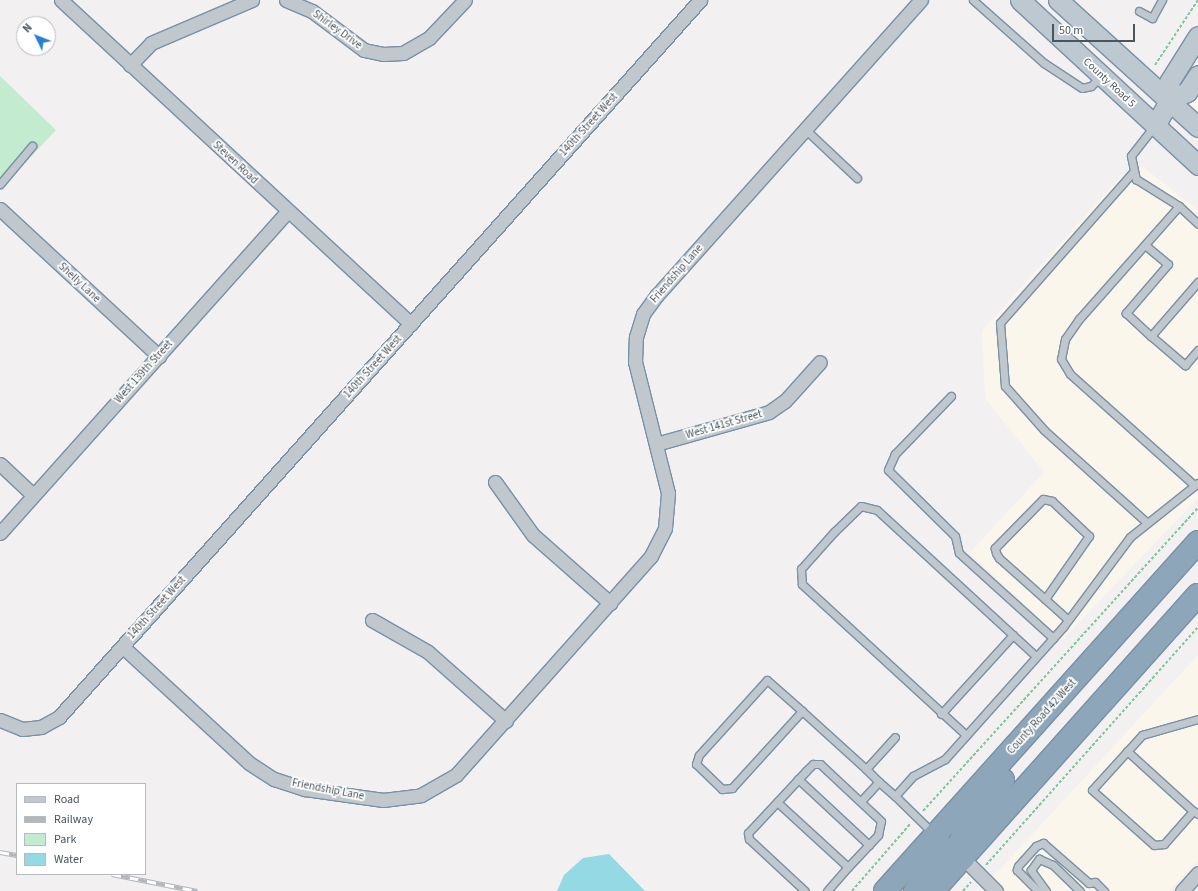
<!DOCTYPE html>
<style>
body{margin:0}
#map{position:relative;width:1198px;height:891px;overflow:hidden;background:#f2f0f1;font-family:"Source Sans 3",sans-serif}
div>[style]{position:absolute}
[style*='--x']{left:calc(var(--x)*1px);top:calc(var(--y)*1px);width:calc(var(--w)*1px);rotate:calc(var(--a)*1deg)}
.commercial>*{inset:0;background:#fbf6ec}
.green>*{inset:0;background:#c3ebd0}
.water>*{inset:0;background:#95d9e4}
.path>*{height:2px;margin-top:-1px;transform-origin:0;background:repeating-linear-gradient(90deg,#7ec69e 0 3px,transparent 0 5px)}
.roads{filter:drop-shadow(1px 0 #7891a6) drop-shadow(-1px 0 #7891a6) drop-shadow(0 1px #7891a6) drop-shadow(0 -1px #7891a6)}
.lane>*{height:7px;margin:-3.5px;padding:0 3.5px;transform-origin:3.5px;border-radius:3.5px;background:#c0c8ce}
.street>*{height:13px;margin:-6.5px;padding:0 6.5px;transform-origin:6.5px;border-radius:6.5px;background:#c0c8ce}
.secondary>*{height:19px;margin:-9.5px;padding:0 9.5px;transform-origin:9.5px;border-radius:9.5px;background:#bec8d0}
.highway>*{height:22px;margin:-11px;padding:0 11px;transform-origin:11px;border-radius:11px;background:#8da6ba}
.rail>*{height:4.5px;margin-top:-2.25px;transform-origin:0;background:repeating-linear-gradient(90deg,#fff 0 9px,#b3b6ba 0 18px);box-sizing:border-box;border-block:1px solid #b3b6ba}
span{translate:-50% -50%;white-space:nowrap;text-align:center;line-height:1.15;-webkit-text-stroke:3.5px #fff;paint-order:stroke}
.street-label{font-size:11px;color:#4a555c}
.legend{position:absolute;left:16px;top:783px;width:130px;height:92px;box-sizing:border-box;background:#fff;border:1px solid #b7bbbe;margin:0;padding:5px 7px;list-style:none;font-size:12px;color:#4a555c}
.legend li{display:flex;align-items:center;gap:8px;height:20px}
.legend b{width:20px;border:1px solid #b7bbbe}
.north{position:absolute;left:16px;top:16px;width:40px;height:40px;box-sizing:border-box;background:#fff;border:1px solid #b7bbbe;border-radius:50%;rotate:313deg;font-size:11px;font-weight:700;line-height:16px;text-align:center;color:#4a555c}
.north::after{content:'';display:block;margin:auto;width:14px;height:18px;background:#2a7fd3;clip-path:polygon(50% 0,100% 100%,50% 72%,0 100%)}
.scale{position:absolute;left:1052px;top:24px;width:83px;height:18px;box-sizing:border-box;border:2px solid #4a555c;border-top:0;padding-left:5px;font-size:12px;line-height:14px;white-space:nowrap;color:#4a555c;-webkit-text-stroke:3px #fff;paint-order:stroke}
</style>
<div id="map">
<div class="commercial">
<div style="clip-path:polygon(1198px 75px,1198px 127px,1170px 100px)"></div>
<div style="clip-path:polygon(1143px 167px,1198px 210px,1198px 498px,1062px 640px,970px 553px,1044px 472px,985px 398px,982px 331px,1119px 178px)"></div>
<div style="clip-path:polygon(1198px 655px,1198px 860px,1169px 891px,980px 891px)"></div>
</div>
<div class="green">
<div style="clip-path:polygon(0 76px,56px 130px,0 190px)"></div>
</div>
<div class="water">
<div style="clip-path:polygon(609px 854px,645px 891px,557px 891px,564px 875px,583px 858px)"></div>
</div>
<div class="path">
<div style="--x:1155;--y:65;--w:78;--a:-56.5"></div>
<div style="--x:923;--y:811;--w:409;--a:-47.8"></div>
<div style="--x:986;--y:865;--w:319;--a:-48.3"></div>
<div style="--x:852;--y:891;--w:89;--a:-49.1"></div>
<div style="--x:963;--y:891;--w:12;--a:-48"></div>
</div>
<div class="roads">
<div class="lane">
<div style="--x:973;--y:0;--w:95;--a:41.6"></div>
<div style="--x:1044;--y:63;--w:45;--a:33.3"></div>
<div style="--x:1082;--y:88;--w:9;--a:-13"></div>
<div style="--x:1091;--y:86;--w:14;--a:-45"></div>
<div style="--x:1139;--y:11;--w:15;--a:28"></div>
<div style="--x:1152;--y:18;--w:21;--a:-61"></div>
<div style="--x:1155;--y:125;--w:39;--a:128"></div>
<div style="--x:1131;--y:156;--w:24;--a:78"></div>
<div style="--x:1136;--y:179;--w:51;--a:32.1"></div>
<div style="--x:1179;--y:206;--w:26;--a:43"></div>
<div style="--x:806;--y:130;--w:70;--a:43.3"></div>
<div style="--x:1133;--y:172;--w:201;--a:131.4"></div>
<div style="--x:1000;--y:323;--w:63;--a:85.5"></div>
<div style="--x:1005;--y:386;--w:59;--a:48.4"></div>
<div style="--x:1044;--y:430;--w:137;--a:42"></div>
<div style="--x:0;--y:184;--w:50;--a:-49.9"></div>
<div style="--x:1179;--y:206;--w:151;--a:131.5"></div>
<div style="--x:1079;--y:319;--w:24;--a:125"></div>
<div style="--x:1065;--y:339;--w:20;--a:101"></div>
<div style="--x:1061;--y:359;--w:17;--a:59"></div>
<div style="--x:1070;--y:374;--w:166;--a:41.8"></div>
<div style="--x:1145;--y:245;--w:30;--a:40"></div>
<div style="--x:1168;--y:264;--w:65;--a:130.6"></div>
<div style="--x:1126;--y:313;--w:34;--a:43"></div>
<div style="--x:1151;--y:336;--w:72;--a:-49"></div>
<div style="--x:1151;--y:336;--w:45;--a:40.5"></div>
<div style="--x:1185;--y:365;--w:20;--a:-49"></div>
<div style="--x:951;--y:396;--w:81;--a:134"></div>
<div style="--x:895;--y:454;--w:17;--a:114"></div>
<div style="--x:888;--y:470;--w:94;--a:44.6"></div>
<div style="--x:955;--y:536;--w:17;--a:77"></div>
<div style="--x:959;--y:553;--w:127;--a:42.1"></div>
<div style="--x:1045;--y:599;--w:77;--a:-55.1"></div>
<div style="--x:1089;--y:536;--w:51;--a:-136.6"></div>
<div style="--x:1052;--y:501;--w:9;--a:-167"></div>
<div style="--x:1043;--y:499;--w:69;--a:134.4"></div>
<div style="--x:995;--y:548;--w:5;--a:79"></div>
<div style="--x:996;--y:553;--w:6;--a:59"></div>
<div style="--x:999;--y:558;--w:62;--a:41.7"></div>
<div style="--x:1045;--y:599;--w:31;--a:42"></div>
<div style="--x:802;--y:711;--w:104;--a:132.3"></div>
<div style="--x:732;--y:788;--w:10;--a:174"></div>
<div style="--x:722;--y:789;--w:36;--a:-136"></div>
<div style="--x:696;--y:764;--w:9;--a:-72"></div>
<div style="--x:699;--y:755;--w:101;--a:-47.8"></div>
<div style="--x:767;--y:680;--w:47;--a:41.5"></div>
<div style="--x:802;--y:711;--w:86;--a:42.2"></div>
<div style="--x:866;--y:769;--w:18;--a:45"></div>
<div style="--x:879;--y:782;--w:21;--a:41"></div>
<div style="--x:941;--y:714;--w:107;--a:-47.7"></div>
<div style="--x:1198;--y:719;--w:58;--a:164.1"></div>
<div style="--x:1142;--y:735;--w:74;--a:132.3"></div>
<div style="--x:1092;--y:790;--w:83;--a:41.6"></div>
<div style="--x:1154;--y:845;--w:10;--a:-6"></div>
<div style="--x:1164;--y:844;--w:44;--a:-48.7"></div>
<div style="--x:1193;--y:811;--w:6;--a:31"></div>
<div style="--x:966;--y:735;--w:223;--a:-137.4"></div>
<div style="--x:802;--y:584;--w:15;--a:-94"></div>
<div style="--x:801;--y:569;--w:50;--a:-48.3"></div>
<div style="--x:834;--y:532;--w:37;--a:-44"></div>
<div style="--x:861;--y:506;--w:16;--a:14"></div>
<div style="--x:877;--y:510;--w:216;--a:42.6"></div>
<div style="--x:1127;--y:751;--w:89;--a:42.3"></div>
<div style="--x:866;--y:769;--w:43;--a:-47.8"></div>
<div style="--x:798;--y:779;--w:97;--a:42.9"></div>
<div style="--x:861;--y:801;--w:26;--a:-47"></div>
<div style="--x:777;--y:802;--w:96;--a:42.5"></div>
<div style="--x:848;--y:867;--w:44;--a:-46.8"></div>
<div style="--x:878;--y:835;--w:14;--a:-78"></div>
<div style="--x:881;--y:821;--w:83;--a:-136.9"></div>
<div style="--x:820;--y:764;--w:7;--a:180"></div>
<div style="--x:813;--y:764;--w:10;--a:135"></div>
<div style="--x:806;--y:771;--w:85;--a:133.1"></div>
<div style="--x:748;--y:833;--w:6;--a:81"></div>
<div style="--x:749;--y:839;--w:76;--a:42.9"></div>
<div style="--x:934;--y:834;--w:54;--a:-135.7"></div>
<div style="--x:895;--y:796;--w:27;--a:-48"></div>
<div style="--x:913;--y:776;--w:36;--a:-28"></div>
<div style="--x:945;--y:759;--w:177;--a:-48.2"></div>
<div style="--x:1063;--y:627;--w:112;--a:-53.3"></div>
<div style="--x:1130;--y:537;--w:87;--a:-38.5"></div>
<div style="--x:827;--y:891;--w:32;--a:-49"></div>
<div style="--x:1038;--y:891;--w:30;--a:-135"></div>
<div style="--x:1017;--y:870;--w:4;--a:-76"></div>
<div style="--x:1018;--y:866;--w:27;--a:-48"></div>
<div style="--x:1036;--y:846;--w:8;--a:-23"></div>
<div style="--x:1043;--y:843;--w:61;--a:41"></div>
<div style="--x:1089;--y:883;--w:6;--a:-9"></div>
<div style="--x:1095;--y:882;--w:13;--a:45"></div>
<div style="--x:1046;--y:891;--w:26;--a:-126"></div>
<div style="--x:1031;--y:870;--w:14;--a:-54"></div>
<div style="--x:1039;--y:859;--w:15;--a:23"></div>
<div style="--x:1053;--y:865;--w:37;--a:44"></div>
</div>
<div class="street">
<div style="--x:61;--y:0;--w:477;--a:42.8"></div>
<div style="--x:286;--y:0;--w:28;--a:23"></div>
<div style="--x:312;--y:11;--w:65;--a:36.9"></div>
<div style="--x:364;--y:50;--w:19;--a:12"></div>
<div style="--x:383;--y:54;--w:20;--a:-3"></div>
<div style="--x:403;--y:53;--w:30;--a:-30"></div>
<div style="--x:429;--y:38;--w:52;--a:-46.5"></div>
<div style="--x:130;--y:65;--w:30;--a:-46"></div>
<div style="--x:151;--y:43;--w:110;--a:-23.1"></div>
<div style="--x:0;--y:209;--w:217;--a:42.8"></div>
<div style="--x:656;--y:444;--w:117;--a:-15.8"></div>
<div style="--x:769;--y:412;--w:19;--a:-35"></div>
<div style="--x:785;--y:401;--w:52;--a:-48.1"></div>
<div style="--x:0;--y:464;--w:45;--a:43.2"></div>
<div style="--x:495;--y:482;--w:65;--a:54.4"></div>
<div style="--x:533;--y:535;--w:103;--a:41.4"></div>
<div style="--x:0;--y:533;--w:432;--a:-48.2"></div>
<div style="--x:372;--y:620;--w:64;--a:29.7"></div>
<div style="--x:428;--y:652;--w:104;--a:41.5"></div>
<div style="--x:123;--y:647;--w:171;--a:42.6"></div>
<div style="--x:249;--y:763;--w:30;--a:33"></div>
<div style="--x:274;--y:779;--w:33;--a:18"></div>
<div style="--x:305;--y:789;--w:79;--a:8"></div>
<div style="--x:383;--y:800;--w:38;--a:-7"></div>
<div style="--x:421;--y:795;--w:40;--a:-29.7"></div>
<div style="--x:456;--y:775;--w:293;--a:-48.3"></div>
<div style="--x:651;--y:556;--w:31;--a:-63"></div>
<div style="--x:665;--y:528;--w:35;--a:-85"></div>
<div style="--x:668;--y:493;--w:135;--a:-104.1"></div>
<div style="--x:635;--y:362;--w:25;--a:-88"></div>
<div style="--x:636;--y:337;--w:24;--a:-73"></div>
<div style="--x:643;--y:314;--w:24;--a:-54"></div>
<div style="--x:657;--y:295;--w:396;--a:-48.2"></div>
<div style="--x:0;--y:720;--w:24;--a:22"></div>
<div style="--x:22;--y:729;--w:19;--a:-6"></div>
<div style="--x:41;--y:727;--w:21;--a:-29"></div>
<div style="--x:59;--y:717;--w:962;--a:-48.2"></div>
<div style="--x:963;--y:858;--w:47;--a:45"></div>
<div style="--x:1182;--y:891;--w:24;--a:-48"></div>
</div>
<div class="secondary">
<div style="--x:1020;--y:0;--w:243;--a:42.8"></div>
<div style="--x:1058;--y:0;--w:189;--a:42.2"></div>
<div style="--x:1170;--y:100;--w:18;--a:-93"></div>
<div style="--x:1169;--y:82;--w:54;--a:-57.8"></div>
<div style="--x:1155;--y:125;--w:29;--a:-59"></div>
<div style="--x:1170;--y:100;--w:19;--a:-25"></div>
<div style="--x:1187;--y:92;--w:20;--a:-57"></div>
</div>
<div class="highway">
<div style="--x:963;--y:858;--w:11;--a:-117"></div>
<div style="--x:958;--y:848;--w:20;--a:-70"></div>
<div style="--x:965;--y:829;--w:62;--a:-52.2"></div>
<div style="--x:885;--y:891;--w:469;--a:-48.1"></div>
<div style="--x:915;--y:891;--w:45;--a:-56"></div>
<div style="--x:940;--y:854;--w:10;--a:-90"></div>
<div style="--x:940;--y:844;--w:9;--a:-122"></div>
<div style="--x:933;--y:891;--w:397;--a:-48.2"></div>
</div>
</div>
<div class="rail">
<div style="--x:0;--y:852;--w:17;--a:10"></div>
<div style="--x:112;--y:874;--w:87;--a:11.3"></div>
</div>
<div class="street-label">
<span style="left:337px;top:30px;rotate:36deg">Shirley Drive</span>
<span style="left:1109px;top:83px;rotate:43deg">County Road 5</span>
<span style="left:589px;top:125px;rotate:-48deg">140th Street West</span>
<span style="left:235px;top:163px;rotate:43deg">Steven Road</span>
<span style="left:677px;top:274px;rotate:-49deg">Friendship Lane</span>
<span style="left:79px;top:283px;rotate:43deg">Shelly Lane</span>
<span style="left:373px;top:367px;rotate:-48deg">140th Street West</span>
<span style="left:144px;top:372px;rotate:-48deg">West 139th Street</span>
<span style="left:724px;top:425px;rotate:-16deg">West 141st Street</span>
<span style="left:157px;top:608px;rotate:-48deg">140th Street West</span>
<span style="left:1042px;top:717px;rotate:-48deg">County Road 42 West</span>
<span style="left:328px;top:790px;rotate:11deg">Friendship Lane</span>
</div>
<ul class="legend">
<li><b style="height:5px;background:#bec8d0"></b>Road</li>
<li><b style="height:5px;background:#b3b6ba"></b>Railway</li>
<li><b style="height:11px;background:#c3ebd0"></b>Park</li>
<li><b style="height:11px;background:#95d9e4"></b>Water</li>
</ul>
<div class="north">N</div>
<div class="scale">50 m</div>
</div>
